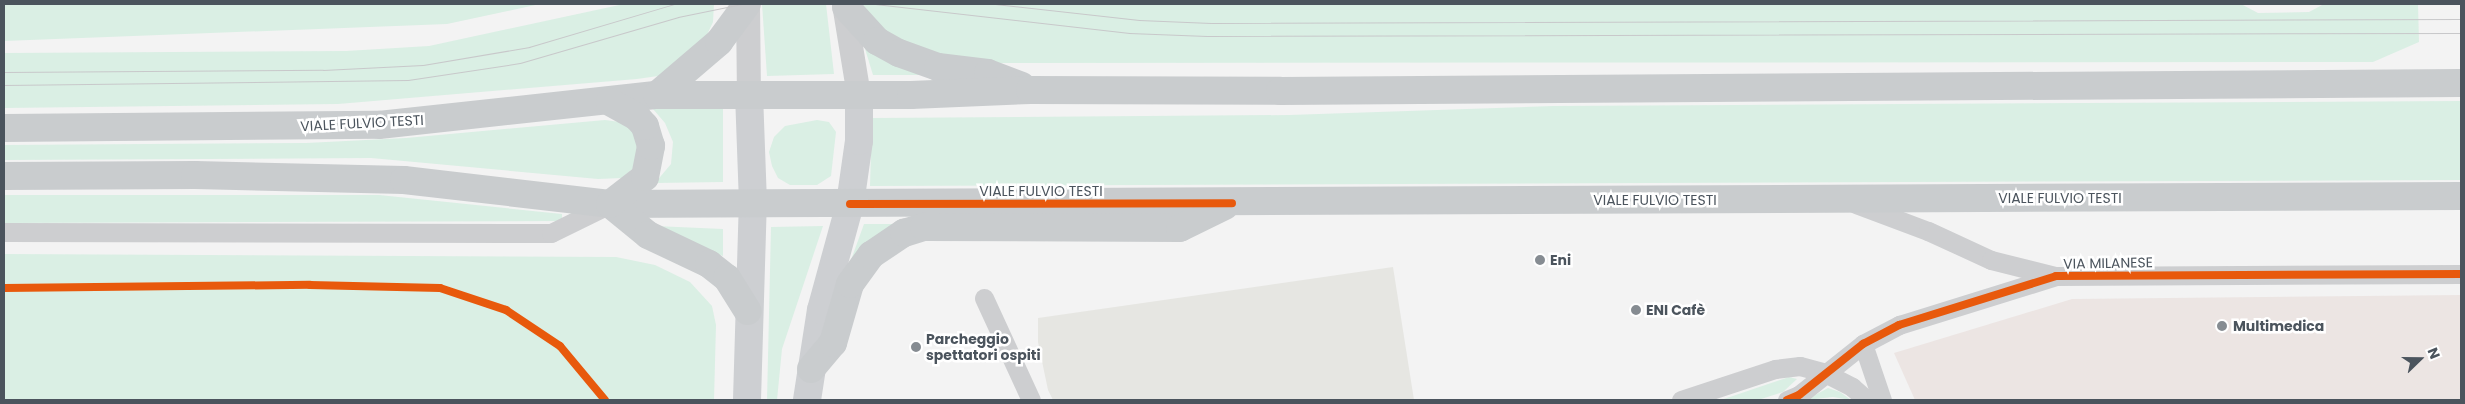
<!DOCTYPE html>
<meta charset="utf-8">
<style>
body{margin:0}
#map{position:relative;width:2465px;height:404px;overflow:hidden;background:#f3f3f3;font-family:Poppins,sans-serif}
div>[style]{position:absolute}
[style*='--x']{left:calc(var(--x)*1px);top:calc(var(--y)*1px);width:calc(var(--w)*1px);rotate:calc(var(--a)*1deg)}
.commercial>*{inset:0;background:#e6e6e2}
.medical>*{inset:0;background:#ece5e3}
.green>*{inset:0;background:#daefe4}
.minor>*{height:19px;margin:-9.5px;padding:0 9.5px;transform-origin:9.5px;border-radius:9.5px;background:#cdced0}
.tertiary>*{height:24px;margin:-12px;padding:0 12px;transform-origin:12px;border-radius:12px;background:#cdced0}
.secondary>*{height:28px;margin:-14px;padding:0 14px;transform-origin:14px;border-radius:14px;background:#cdcfd2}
.primary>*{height:28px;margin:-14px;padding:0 14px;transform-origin:14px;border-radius:14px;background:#c9ccce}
.tram>*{height:1px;margin:-0.5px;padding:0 0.5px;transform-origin:0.5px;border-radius:0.5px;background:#c8c8ca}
.cycleway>*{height:8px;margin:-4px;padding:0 4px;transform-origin:4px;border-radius:4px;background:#e8590c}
.dots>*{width:14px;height:14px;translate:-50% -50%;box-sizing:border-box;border:2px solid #fff;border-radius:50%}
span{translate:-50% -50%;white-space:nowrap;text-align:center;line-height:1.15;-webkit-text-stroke:5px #fff;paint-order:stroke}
.street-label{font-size:14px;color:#4b545d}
.poi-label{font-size:14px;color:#4b545d;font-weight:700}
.left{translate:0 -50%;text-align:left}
.frame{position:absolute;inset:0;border:5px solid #4b545d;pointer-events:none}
.north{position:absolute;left:2395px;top:334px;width:50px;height:50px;-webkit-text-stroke:4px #fff;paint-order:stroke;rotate:68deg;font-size:14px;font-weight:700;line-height:20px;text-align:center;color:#4b545d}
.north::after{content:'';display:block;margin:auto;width:18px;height:22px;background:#4b545d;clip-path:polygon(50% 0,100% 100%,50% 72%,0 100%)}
</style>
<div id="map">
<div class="commercial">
<div style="clip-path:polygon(1393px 267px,1414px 400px,1053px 400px,1048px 390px,1038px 342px,1038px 318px)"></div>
</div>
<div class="medical">
<div style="clip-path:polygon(2461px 295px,2461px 400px,1915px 400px,1894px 353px,2072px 299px)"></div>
</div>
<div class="green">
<div style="clip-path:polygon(4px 4px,540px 4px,447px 24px,4px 41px)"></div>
<div style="clip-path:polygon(624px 4px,714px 4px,713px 22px,705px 39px,665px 75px,637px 79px,338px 104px,4px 108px,4px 53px,346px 51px,429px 46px)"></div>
<div style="clip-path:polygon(762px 4px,826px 4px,834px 74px,767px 76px)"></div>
<div style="clip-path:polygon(856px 4px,2241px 4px,2258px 13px,2309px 12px,2324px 4px,2418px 4px,2419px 42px,2373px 62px,944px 63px,907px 51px)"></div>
<div style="clip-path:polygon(862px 39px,923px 75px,873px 75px)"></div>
<div style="clip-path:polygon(2461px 101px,2461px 180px,870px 186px,872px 118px,1289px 115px,1553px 106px)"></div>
<div style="clip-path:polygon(723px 108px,723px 182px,655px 183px,671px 164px,673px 142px,665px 123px,653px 109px)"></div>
<div style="clip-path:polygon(605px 120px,620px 122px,633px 131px,640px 148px,637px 165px,622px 178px,598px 179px,371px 158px,4px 160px,4px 145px,306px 143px,406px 138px)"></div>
<div style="clip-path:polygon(817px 120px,829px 122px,836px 132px,831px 176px,817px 185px,790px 185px,778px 178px,772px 166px,769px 152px,774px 137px,785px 126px)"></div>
<div style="clip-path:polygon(4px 195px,379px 195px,562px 214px,562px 221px,4px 223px)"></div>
<div style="clip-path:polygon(864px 224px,901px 224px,851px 260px)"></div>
<div style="clip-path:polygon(655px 226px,723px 229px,723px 256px,701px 248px)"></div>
<div style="clip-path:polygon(823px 226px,782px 349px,777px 400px,767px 400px,771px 227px)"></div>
<div style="clip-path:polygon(4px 254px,616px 257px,655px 265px,690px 282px,712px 306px,716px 325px,714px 400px,4px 400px)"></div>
<div style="clip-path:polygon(1789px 377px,1797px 379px,1783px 392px,1758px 400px,1721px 400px)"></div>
<div style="clip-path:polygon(1828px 388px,1840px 392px,1851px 400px,1833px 397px,1806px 400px)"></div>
</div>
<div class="minor">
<div style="--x:1856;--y:204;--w:77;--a:20.6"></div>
<div style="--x:1928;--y:231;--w:69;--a:24.7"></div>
<div style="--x:1991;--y:260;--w:66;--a:14"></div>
<div style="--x:4;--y:232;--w:547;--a:0.1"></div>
<div style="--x:551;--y:233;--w:66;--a:-26.2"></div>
<div style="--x:984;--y:298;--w:112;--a:65.3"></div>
<div style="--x:1863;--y:344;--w:59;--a:71.3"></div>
<div style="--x:1681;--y:400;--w:99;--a:-18.3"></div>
<div style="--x:1775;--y:369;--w:25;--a:-7"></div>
<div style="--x:1800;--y:366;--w:24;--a:15"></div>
<div style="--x:1823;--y:372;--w:33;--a:27"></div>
<div style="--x:1852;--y:387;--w:20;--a:41"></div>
<div style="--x:1787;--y:400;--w:13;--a:-23"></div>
<div style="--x:1799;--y:395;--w:82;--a:-38.6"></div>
<div style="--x:1863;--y:344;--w:41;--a:-27.8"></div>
<div style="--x:1899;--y:325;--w:164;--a:-17.3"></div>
<div style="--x:2056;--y:276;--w:405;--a:-0.3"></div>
</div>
<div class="tertiary">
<div style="--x:748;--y:4;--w:91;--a:89.4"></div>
<div style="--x:844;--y:4;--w:93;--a:80.7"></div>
</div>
<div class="secondary">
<div style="--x:747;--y:400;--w:197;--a:-88.3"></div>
<div style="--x:753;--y:203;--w:108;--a:-92.1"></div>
<div style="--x:807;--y:400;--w:91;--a:-81.2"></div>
<div style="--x:821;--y:310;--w:110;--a:-74.7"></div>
<div style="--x:850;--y:204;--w:64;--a:-81.9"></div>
<div style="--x:859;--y:141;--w:45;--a:-90"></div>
</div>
<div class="primary">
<div style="--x:846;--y:7;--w:46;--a:47.6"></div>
<div style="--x:877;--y:41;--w:25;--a:29"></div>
<div style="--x:899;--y:53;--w:41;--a:19.7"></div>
<div style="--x:938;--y:67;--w:50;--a:6.8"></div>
<div style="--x:988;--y:73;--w:36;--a:21"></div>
<div style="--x:657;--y:95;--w:82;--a:-40.5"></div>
<div style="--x:719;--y:42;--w:47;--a:-53.6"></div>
<div style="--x:4;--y:128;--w:375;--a:-0.5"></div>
<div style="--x:379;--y:125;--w:280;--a:-6.2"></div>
<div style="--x:657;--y:95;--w:254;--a:0"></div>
<div style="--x:911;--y:95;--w:119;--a:-2.4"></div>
<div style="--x:1030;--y:90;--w:250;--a:0.2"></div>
<div style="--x:1280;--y:91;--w:1181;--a:-0.39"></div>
<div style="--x:4;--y:176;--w:191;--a:-0.3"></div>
<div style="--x:195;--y:175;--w:209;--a:1.4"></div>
<div style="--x:404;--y:180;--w:207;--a:6.6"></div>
<div style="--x:610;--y:204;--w:1851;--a:-0.25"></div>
<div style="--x:610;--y:204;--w:49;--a:39.2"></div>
<div style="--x:648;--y:235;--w:68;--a:25.4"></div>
<div style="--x:709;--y:264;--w:23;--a:38"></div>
<div style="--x:727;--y:278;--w:39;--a:58"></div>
<div style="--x:610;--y:204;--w:44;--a:-37.6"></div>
<div style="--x:645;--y:177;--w:32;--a:-79"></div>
<div style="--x:651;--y:146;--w:21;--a:-107"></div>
<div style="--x:645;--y:126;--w:12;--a:-132"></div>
<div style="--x:637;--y:117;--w:31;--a:-151"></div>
<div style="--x:811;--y:369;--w:34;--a:-50"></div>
<div style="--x:833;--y:343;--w:61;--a:-73.9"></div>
<div style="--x:850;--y:284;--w:36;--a:-54"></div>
<div style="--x:871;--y:255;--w:40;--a:-34"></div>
<div style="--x:904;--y:233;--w:21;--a:-17"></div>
<div style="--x:924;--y:227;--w:256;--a:0.2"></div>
<div style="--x:1180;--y:228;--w:50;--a:-26.1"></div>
</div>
<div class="tram">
<div style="--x:875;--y:4;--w:256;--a:6.5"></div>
<div style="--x:1129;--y:33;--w:78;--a:2.2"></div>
<div style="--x:1207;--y:36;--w:1254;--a:-0.14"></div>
<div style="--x:995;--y:4;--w:145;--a:6.3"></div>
<div style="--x:1139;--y:20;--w:72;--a:2.4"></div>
<div style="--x:1211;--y:23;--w:1250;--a:-0.18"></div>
<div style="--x:4;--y:72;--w:319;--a:-0.4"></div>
<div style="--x:323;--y:70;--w:100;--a:-2.9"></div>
<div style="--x:423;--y:65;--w:108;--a:-9.6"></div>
<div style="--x:529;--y:47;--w:151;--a:-16.5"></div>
<div style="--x:4;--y:85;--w:404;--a:-0.7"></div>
<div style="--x:408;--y:80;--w:113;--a:-8.6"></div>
<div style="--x:520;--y:63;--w:165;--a:-16.2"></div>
<div style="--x:678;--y:17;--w:65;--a:-11.5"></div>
</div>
<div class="cycleway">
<div style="--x:850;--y:204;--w:382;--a:-0.1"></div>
<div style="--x:4;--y:288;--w:306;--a:-0.6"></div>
<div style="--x:310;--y:285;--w:130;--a:1.3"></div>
<div style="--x:440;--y:288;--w:70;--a:18.4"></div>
<div style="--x:506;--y:310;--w:65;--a:33.7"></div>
<div style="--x:560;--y:346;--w:70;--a:50.2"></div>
<div style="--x:1787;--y:400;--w:13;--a:-23"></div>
<div style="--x:1799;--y:395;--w:82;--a:-38.6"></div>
<div style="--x:1863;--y:344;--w:41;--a:-27.8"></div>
<div style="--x:1899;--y:325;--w:164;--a:-17.3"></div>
<div style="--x:2056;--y:276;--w:405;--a:-0.3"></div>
</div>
<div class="dots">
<div style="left:1540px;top:260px;background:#868c92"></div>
<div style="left:1636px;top:310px;background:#868c92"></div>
<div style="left:2222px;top:326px;background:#868c92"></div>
<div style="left:916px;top:347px;background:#868c92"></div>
</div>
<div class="street-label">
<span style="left:362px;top:123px;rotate:-3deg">VIALE FULVIO TESTI</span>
<span style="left:1041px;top:191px">VIALE FULVIO TESTI</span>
<span style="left:2060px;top:198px">VIALE FULVIO TESTI</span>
<span style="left:1655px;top:200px">VIALE FULVIO TESTI</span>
<span style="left:2108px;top:263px;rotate:-1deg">VIA MILANESE</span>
</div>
<div class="poi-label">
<span class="left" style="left:1550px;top:260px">Eni</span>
<span class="left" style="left:1646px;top:310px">ENI Cafè</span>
<span class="left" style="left:2233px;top:326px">Multimedica</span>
<span class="left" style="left:926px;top:347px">Parcheggio<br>spettatori ospiti</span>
</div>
<div class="frame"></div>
<div class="north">N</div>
</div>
